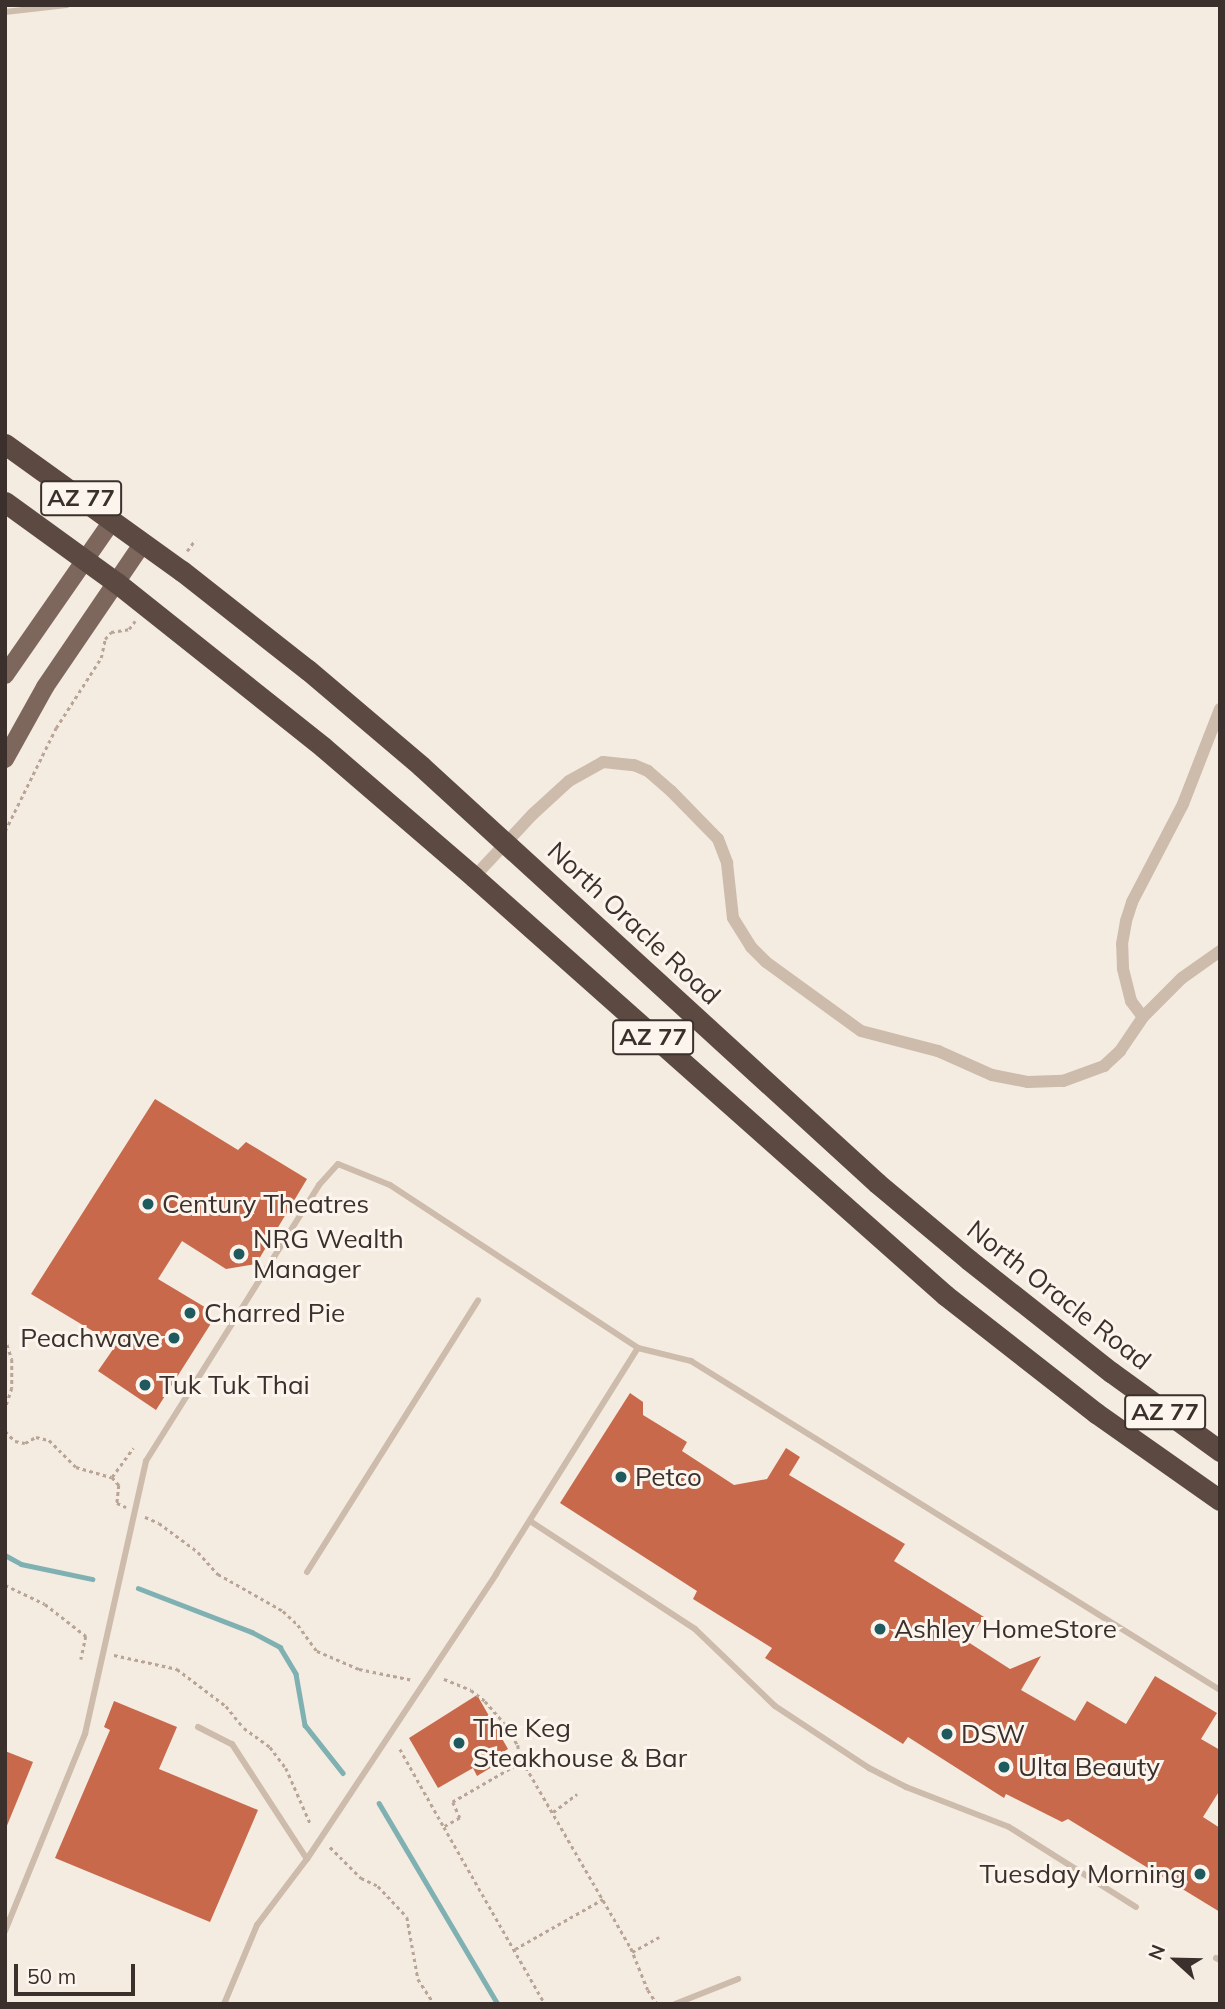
<!DOCTYPE html>
<style>
body{margin:0}
#map{position:relative;width:1225px;height:2009px;overflow:hidden;background:#f4ebe1;font-family:Mulish,sans-serif}
div>[style]{position:absolute}
[style*='--x']{left:calc(var(--x)*1px);top:calc(var(--y)*1px);width:calc(var(--w)*1px);rotate:calc(var(--a)*1deg)}
.stream>*{height:4.5px;margin:-2.25px;padding:0 2.25px;transform-origin:2.25px;border-radius:2.25px;background:#7fb0b2}
.building>*{inset:0;background:#c8694b}
.path>*{height:2.5px;margin-top:-1.25px;transform-origin:0;background:repeating-linear-gradient(90deg,#b9a596 0 3.5px,transparent 0 7px)}
.lane>*{height:6px;margin:-3px;padding:0 3px;transform-origin:3px;border-radius:3px;background:#cdbbac}
.street>*{height:12px;margin:-6px;padding:0 6px;transform-origin:6px;border-radius:6px;background:#cdbbac}
.primary>*{height:18px;margin:-9px;padding:0 9px;transform-origin:9px;border-radius:9px;background:#7d675c}
.highway>*{height:21px;margin:-10.5px;padding:0 10.5px;transform-origin:10.5px;border-radius:10.5px;background:#5c4a42}
.dots>*{width:19px;height:19px;translate:-50% -50%;box-sizing:border-box;border:4px solid #fbf5ee;border-radius:50%}
span{translate:-50% -50%;white-space:nowrap;text-align:center;line-height:1.15;-webkit-text-stroke:6px #fbf5ee;paint-order:stroke}
.shield-label span{padding:2px 5px;background:#fbf5ee;border:2px solid;border-radius:5px;-webkit-text-stroke-width:0}
.shield-label{font-size:24px;color:#3b302b;font-weight:700}
.street-label{font-size:26px;color:#3b302b}
.poi-label{font-size:26px;color:#3b302b}
.left{translate:0 -50%;text-align:left}
.right{translate:-100% -50%;text-align:right}
.frame{position:absolute;inset:0;border:7px solid #3b302b;pointer-events:none}
.north{position:absolute;left:1141px;top:1925px;width:70px;height:70px;-webkit-text-stroke:5px #fbf5ee;paint-order:stroke;rotate:292deg;font-size:19px;font-weight:700;line-height:28px;text-align:center;color:#3b302b}
.north::after{content:'';display:block;margin:auto;width:24px;height:32px;background:#3b302b;clip-path:polygon(50% 0,100% 100%,50% 72%,0 100%)}
.scale{position:absolute;left:14px;top:1964px;width:121px;height:32px;box-sizing:border-box;border:4px solid #3b302b;border-top:0;padding-left:9px;font-size:21px;line-height:24px;white-space:nowrap;color:#3b302b;-webkit-text-stroke:5px #fbf5ee;paint-order:stroke}
</style>
<div id="map">
<div class="stream">
<div style="--x:5;--y:1555;--w:18;--a:29"></div>
<div style="--x:21;--y:1564;--w:73;--a:11.9"></div>
<div style="--x:138;--y:1588;--w:122;--a:21.1"></div>
<div style="--x:252;--y:1632;--w:32;--a:28"></div>
<div style="--x:280;--y:1647;--w:31;--a:59"></div>
<div style="--x:296;--y:1674;--w:52;--a:80"></div>
<div style="--x:305;--y:1725;--w:61;--a:51.6"></div>
<div style="--x:379;--y:1803;--w:234;--a:59.4"></div>
</div>
<div class="building">
<div style="clip-path:polygon(155px 1099px,238px 1150px,246px 1142px,307px 1179px,256px 1264px,226px 1269px,182px 1241px,158px 1279px,208px 1309px,210px 1325px,156px 1410px,98px 1371px,116px 1345px,31px 1294px)"></div>
<div style="clip-path:polygon(630px 1393px,643px 1402px,643px 1415px,687px 1442px,682px 1451px,734px 1485px,767px 1479px,786px 1448px,800px 1457px,789px 1475px,905px 1544px,894px 1561px,984px 1617px,968px 1642px,1010px 1669px,1041px 1656px,1021px 1690px,1075px 1721px,1087px 1701px,1126px 1724px,1155px 1676px,1217px 1713px,1201px 1739px,1220px 1750px,1220px 1790px,1203px 1817px,1220px 1828px,1220px 1912px,1068px 1819px,1062px 1822px,1006px 1794px,1004px 1798px,908px 1737px,903px 1744px,765px 1658px,772px 1648px,693px 1599px,697px 1591px,560px 1503px)"></div>
<div style="clip-path:polygon(477px 1695px,508px 1749px,493px 1758px,497px 1764px,477px 1776px,473px 1768px,438px 1788px,409px 1738px)"></div>
<div style="clip-path:polygon(114px 1701px,177px 1727px,159px 1769px,258px 1810px,210px 1922px,55px 1858px,110px 1730px,104px 1727px)"></div>
<div style="clip-path:polygon(5px 1751px,33px 1762px,6px 1828px,5px 1828px)"></div>
</div>
<div class="path">
<div style="--x:187;--y:551;--w:14;--a:-54"></div>
<div style="--x:5;--y:831;--w:115;--a:-63.7"></div>
<div style="--x:56;--y:728;--w:83;--a:-57.3"></div>
<div style="--x:101;--y:658;--w:19;--a:-78"></div>
<div style="--x:105;--y:639;--w:9;--a:-49"></div>
<div style="--x:111;--y:632;--w:18;--a:-9"></div>
<div style="--x:129;--y:629;--w:10;--a:-53"></div>
<div style="--x:5;--y:1338;--w:22;--a:72"></div>
<div style="--x:12;--y:1359;--w:29;--a:90"></div>
<div style="--x:12;--y:1388;--w:22;--a:108"></div>
<div style="--x:5;--y:1431;--w:14;--a:45"></div>
<div style="--x:15;--y:1441;--w:10;--a:11"></div>
<div style="--x:25;--y:1443;--w:13;--a:-29"></div>
<div style="--x:36;--y:1437;--w:13;--a:13"></div>
<div style="--x:49;--y:1440;--w:38;--a:45"></div>
<div style="--x:76;--y:1467;--w:37;--a:16"></div>
<div style="--x:112;--y:1477;--w:11;--a:49"></div>
<div style="--x:119;--y:1485;--w:18;--a:96"></div>
<div style="--x:117;--y:1503;--w:10;--a:24"></div>
<div style="--x:112;--y:1477;--w:36;--a:-54"></div>
<div style="--x:145;--y:1517;--w:15;--a:23"></div>
<div style="--x:159;--y:1523;--w:49;--a:36.6"></div>
<div style="--x:198;--y:1552;--w:30;--a:48"></div>
<div style="--x:218;--y:1574;--w:75;--a:29.6"></div>
<div style="--x:283;--y:1611;--w:21;--a:43"></div>
<div style="--x:298;--y:1625;--w:32;--a:54"></div>
<div style="--x:317;--y:1651;--w:46;--a:23.2"></div>
<div style="--x:359;--y:1669;--w:55;--a:11.5"></div>
<div style="--x:5;--y:1585;--w:44;--a:25.4"></div>
<div style="--x:45;--y:1604;--w:52;--a:38"></div>
<div style="--x:86;--y:1636;--w:24;--a:102"></div>
<div style="--x:114;--y:1655;--w:65;--a:12.5"></div>
<div style="--x:177;--y:1669;--w:61;--a:37.1"></div>
<div style="--x:226;--y:1706;--w:28;--a:51"></div>
<div style="--x:244;--y:1728;--w:32;--a:36"></div>
<div style="--x:270;--y:1747;--w:26;--a:53"></div>
<div style="--x:286;--y:1768;--w:62;--a:66.3"></div>
<div style="--x:444;--y:1679;--w:29;--a:22"></div>
<div style="--x:471;--y:1690;--w:18;--a:38"></div>
<div style="--x:485;--y:1701;--w:29;--a:49"></div>
<div style="--x:504;--y:1723;--w:26;--a:58"></div>
<div style="--x:518;--y:1745;--w:10;--a:84"></div>
<div style="--x:519;--y:1755;--w:223;--a:59.9"></div>
<div style="--x:631;--y:1948;--w:45;--a:68"></div>
<div style="--x:648;--y:1990;--w:17;--a:57"></div>
<div style="--x:400;--y:1749;--w:90;--a:60.6"></div>
<div style="--x:522;--y:1762;--w:80;--a:149.9"></div>
<div style="--x:453;--y:1802;--w:17;--a:66"></div>
<div style="--x:460;--y:1818;--w:18;--a:151"></div>
<div style="--x:444;--y:1827;--w:204;--a:60.3"></div>
<div style="--x:553;--y:1812;--w:30;--a:-37"></div>
<div style="--x:330;--y:1847;--w:44;--a:45"></div>
<div style="--x:361;--y:1878;--w:19;--a:25"></div>
<div style="--x:378;--y:1886;--w:42;--a:46.9"></div>
<div style="--x:407;--y:1917;--w:63;--a:79.9"></div>
<div style="--x:418;--y:1979;--w:30;--a:57"></div>
<div style="--x:515;--y:1949;--w:101;--a:-29.6"></div>
<div style="--x:632;--y:1952;--w:31;--a:-29"></div>
</div>
<div class="lane">
<div style="--x:5;--y:12;--w:62;--a:-6.4"></div>
<div style="--x:530;--y:1521;--w:197;--a:33.2"></div>
<div style="--x:695;--y:1629;--w:111;--a:43.9"></div>
<div style="--x:775;--y:1706;--w:113;--a:33.4"></div>
<div style="--x:869;--y:1768;--w:42;--a:27.2"></div>
<div style="--x:906;--y:1787;--w:110;--a:21.2"></div>
<div style="--x:1009;--y:1827;--w:150;--a:32.2"></div>
<div style="--x:307;--y:1572;--w:321;--a:-57.8"></div>
<div style="--x:198;--y:1727;--w:38;--a:27"></div>
<div style="--x:232;--y:1744;--w:137;--a:56.9"></div>
<div style="--x:5;--y:1931;--w:213;--a:-67.9"></div>
<div style="--x:85;--y:1734;--w:280;--a:-77.4"></div>
<div style="--x:146;--y:1461;--w:326;--a:-57.9"></div>
<div style="--x:319;--y:1185;--w:28;--a:-48"></div>
<div style="--x:338;--y:1164;--w:56;--a:22"></div>
<div style="--x:390;--y:1185;--w:297;--a:33.3"></div>
<div style="--x:638;--y:1348;--w:55;--a:13.8"></div>
<div style="--x:691;--y:1361;--w:623;--a:31.88"></div>
<div style="--x:1216;--y:1958;--w:4;--a:27"></div>
<div style="--x:224;--y:2004;--w:86;--a:-67.3"></div>
<div style="--x:257;--y:1925;--w:83;--a:-52.9"></div>
<div style="--x:307;--y:1859;--w:342;--a:-56.4"></div>
<div style="--x:496;--y:1574;--w:267;--a:-57.9"></div>
<div style="--x:675;--y:2004;--w:68;--a:-21.6"></div>
</div>
<div class="street">
<div style="--x:474;--y:877;--w:86;--a:-46.9"></div>
<div style="--x:533;--y:814;--w:49;--a:-42.5"></div>
<div style="--x:569;--y:781;--w:39;--a:-29"></div>
<div style="--x:603;--y:762;--w:31;--a:6"></div>
<div style="--x:634;--y:765;--w:15;--a:23"></div>
<div style="--x:648;--y:771;--w:30;--a:41"></div>
<div style="--x:671;--y:791;--w:67;--a:45.6"></div>
<div style="--x:718;--y:839;--w:26;--a:69"></div>
<div style="--x:727;--y:863;--w:55;--a:83.8"></div>
<div style="--x:733;--y:918;--w:34;--a:58"></div>
<div style="--x:751;--y:947;--w:21;--a:45"></div>
<div style="--x:766;--y:962;--w:117;--a:36"></div>
<div style="--x:861;--y:1031;--w:80;--a:14.6"></div>
<div style="--x:938;--y:1051;--w:59;--a:24"></div>
<div style="--x:992;--y:1075;--w:37;--a:11"></div>
<div style="--x:1028;--y:1082;--w:35;--a:-2"></div>
<div style="--x:1063;--y:1081;--w:44;--a:-20.1"></div>
<div style="--x:1104;--y:1066;--w:22;--a:-43"></div>
<div style="--x:1120;--y:1051;--w:41;--a:-55.9"></div>
<div style="--x:1143;--y:1017;--w:55;--a:-45"></div>
<div style="--x:1182;--y:978;--w:47;--a:-35.4"></div>
<div style="--x:1143;--y:1017;--w:20;--a:-127"></div>
<div style="--x:1131;--y:1001;--w:34;--a:-104"></div>
<div style="--x:1123;--y:968;--w:24;--a:-92"></div>
<div style="--x:1122;--y:944;--w:23;--a:-80"></div>
<div style="--x:1126;--y:921;--w:20;--a:-72"></div>
<div style="--x:1132;--y:902;--w:110;--a:-62.5"></div>
<div style="--x:1183;--y:804;--w:102;--a:-68.7"></div>
</div>
<div class="primary">
<div style="--x:5;--y:675;--w:188;--a:-55.2"></div>
<div style="--x:5;--y:759;--w:82;--a:-60.9"></div>
<div style="--x:45;--y:687;--w:174;--a:-55.8"></div>
</div>
<div class="highway">
<div style="--x:5;--y:444;--w:218;--a:35.7"></div>
<div style="--x:182;--y:571;--w:160;--a:38.2"></div>
<div style="--x:308;--y:670;--w:148;--a:40.3"></div>
<div style="--x:421;--y:766;--w:618;--a:42.44"></div>
<div style="--x:877;--y:1183;--w:120;--a:39.9"></div>
<div style="--x:969;--y:1260;--w:181;--a:38.3"></div>
<div style="--x:1111;--y:1372;--w:135;--a:35.9"></div>
<div style="--x:5;--y:502;--w:138;--a:35.9"></div>
<div style="--x:117;--y:583;--w:263;--a:38.5"></div>
<div style="--x:323;--y:747;--w:199;--a:40.7"></div>
<div style="--x:474;--y:877;--w:630;--a:41.59"></div>
<div style="--x:945;--y:1295;--w:192;--a:38"></div>
<div style="--x:1096;--y:1413;--w:151;--a:35.1"></div>
</div>
<div class="dots">
<div style="left:148px;top:1204px;background:#1f5a5e"></div>
<div style="left:239px;top:1254px;background:#1f5a5e"></div>
<div style="left:190px;top:1313px;background:#1f5a5e"></div>
<div style="left:174px;top:1338px;background:#1f5a5e"></div>
<div style="left:145px;top:1385px;background:#1f5a5e"></div>
<div style="left:621px;top:1477px;background:#1f5a5e"></div>
<div style="left:880px;top:1629px;background:#1f5a5e"></div>
<div style="left:947px;top:1734px;background:#1f5a5e"></div>
<div style="left:459px;top:1743px;background:#1f5a5e"></div>
<div style="left:1004px;top:1767px;background:#1f5a5e"></div>
<div style="left:1200px;top:1874px;background:#1f5a5e"></div>
</div>
<div class="shield-label">
<span style="left:81px;top:498px">AZ 77</span>
<span style="left:653px;top:1037px">AZ 77</span>
<span style="left:1165px;top:1412px">AZ 77</span>
</div>
<div class="street-label">
<span style="left:634px;top:923px;rotate:43deg">North Oracle Road</span>
<span style="left:1059px;top:1295px;rotate:38deg">North Oracle Road</span>
</div>
<div class="poi-label">
<span class="left" style="left:162px;top:1204px">Century Theatres</span>
<span class="left" style="left:253px;top:1254px">NRG Wealth<br>Manager</span>
<span class="left" style="left:204px;top:1313px">Charred Pie</span>
<span class="right" style="left:160px;top:1338px">Peachwave</span>
<span class="left" style="left:159px;top:1385px">Tuk Tuk Thai</span>
<span class="left" style="left:635px;top:1477px">Petco</span>
<span class="left" style="left:894px;top:1629px">Ashley HomeStore</span>
<span class="left" style="left:473px;top:1743px">The Keg<br>Steakhouse &amp; Bar</span>
<span class="left" style="left:961px;top:1734px">DSW</span>
<span class="left" style="left:1018px;top:1767px">Ulta Beauty</span>
<span class="right" style="left:1186px;top:1874px">Tuesday Morning</span>
</div>
<div class="frame"></div>
<div class="north">N</div>
<div class="scale">50 m</div>
</div>
